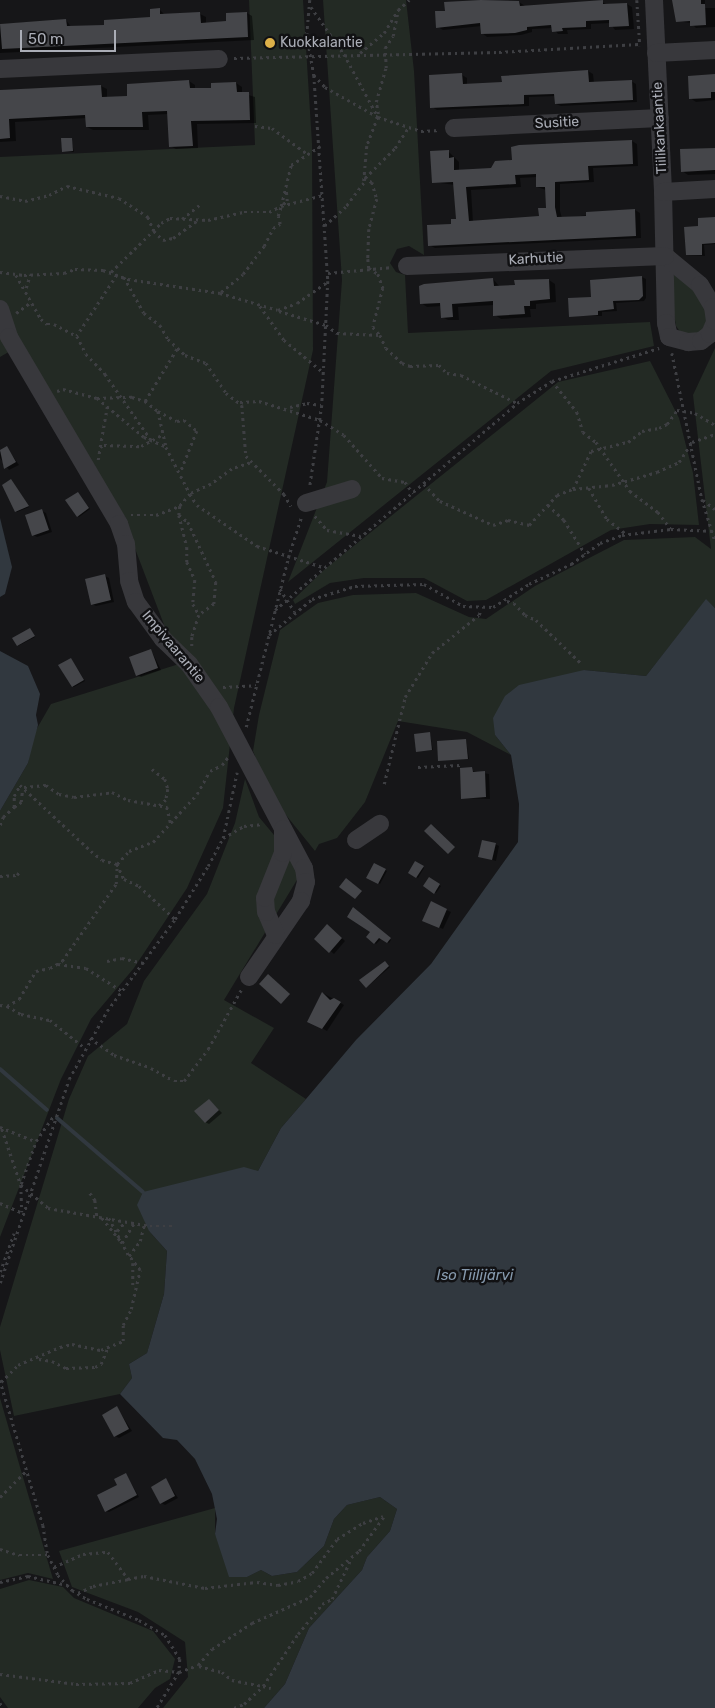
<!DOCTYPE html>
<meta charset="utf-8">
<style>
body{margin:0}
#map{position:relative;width:715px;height:1708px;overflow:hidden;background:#161618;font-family:Rubik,sans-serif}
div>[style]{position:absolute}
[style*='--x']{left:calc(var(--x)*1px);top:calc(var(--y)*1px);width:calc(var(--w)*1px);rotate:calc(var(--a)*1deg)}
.green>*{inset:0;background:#232a24}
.water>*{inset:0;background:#31383f}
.shadow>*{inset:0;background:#0007}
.stream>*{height:4px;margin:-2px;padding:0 2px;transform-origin:2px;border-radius:2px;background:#31383f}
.building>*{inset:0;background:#45464a}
.path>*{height:2.5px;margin-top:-1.25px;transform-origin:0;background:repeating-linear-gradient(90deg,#3e3f43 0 2.5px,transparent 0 6.5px)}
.minor>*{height:18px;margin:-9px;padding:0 9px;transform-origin:9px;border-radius:9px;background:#38383c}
.dots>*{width:14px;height:14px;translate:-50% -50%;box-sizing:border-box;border:2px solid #111113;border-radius:50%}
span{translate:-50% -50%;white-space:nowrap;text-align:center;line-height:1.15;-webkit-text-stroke:5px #111113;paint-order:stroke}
.poi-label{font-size:14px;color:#aaadb6}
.left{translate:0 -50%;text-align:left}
.street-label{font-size:14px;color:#aaadb6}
.water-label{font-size:15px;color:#8599ad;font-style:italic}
.scale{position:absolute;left:20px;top:30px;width:96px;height:22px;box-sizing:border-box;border:2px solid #aaadb6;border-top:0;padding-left:6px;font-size:15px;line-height:18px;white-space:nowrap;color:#aaadb6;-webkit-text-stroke:4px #111113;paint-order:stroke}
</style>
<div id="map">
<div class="green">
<div style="clip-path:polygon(249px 0,303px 0,312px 143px,313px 350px,234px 708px,223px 808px,187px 888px,134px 968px,91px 1019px,61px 1079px,0 1237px,0 811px,28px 763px,32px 737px,51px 704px,179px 664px,126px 525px,19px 346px,0 357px,0 157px,255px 145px)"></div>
<div style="clip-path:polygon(323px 0,406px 0,414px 71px,424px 255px,409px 246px,397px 249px,390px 263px,396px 272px,405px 275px,408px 333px,650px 322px,654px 346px,551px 371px,288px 582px,327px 482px,342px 280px)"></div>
<div style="clip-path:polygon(674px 266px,689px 280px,709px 316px,700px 335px,683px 336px,676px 326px,672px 302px)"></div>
<div style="clip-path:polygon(715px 348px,715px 608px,706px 600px,646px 676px,584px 670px,495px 735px,511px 755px,467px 732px,398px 721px,365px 802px,337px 838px,319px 844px,315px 851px,273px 799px,253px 751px,259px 715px,280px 630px,318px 603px,353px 595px,416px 593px,469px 617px,486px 619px,535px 586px,624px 540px,695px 537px,711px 549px,693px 395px)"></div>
<div style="clip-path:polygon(650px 361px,679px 418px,693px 473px,699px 525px,650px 524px,611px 530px,486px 600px,467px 601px,424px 578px,364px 578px,330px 583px,295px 604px,293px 600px,325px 569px,558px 382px)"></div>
<div style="clip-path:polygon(245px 779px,259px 817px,303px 870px,224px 1000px,274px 1028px,251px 1063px,306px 1099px,281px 1128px,258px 1171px,149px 1231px,167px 1251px,164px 1294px,147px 1353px,129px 1364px,132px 1378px,120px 1394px,14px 1416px,0 1350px,0 1327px,69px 1099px,88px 1056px,127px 1024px,144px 981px,207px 894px,235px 823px)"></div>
<div style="clip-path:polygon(0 1398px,20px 1467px,53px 1579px,28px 1573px,0 1580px)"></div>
<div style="clip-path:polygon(380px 1497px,397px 1509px,390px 1531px,367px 1557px,362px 1570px,309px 1628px,285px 1684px,264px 1708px,163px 1708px,188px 1677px,185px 1642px,138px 1612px,72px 1587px,59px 1551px,215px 1508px,215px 1534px,247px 1577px,261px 1570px,272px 1576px,297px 1572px,324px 1546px,334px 1519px,347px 1505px)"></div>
<div style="clip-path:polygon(29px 1580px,63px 1587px,74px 1598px,153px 1631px,175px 1659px,170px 1679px,155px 1688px,138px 1708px,8px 1708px,0 1697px,0 1589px)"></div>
</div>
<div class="water">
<div style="clip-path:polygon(0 518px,12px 567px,5px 594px,0 597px)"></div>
<div style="clip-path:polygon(706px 599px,715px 608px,715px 1708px,264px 1708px,285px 1684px,309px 1628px,362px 1570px,367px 1557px,390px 1531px,397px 1509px,380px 1497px,347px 1505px,334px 1519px,324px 1546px,297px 1572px,272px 1576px,261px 1570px,247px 1577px,229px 1577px,215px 1534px,217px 1519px,212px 1494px,195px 1459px,177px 1440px,163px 1438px,120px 1394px,132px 1378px,129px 1364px,147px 1353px,164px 1294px,167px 1251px,149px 1231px,137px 1205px,143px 1192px,244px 1167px,258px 1171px,281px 1128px,306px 1099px,356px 1040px,431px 964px,518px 842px,519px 804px,511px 755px,495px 735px,493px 718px,505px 696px,519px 685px,584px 670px,646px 676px)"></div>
<div style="clip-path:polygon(0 651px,28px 666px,40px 694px,36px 715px,38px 725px,28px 763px,0 811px)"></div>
</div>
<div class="shadow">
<div style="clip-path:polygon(674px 0,705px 0,705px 8px,715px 8px,715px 27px,696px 28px,691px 23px,677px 21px)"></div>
<div style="clip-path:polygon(519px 2px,525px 6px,602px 2px,608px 5px,627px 4px,632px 7px,634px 29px,615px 30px,610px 23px,591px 24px,591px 29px,567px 30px,568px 34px,558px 34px,553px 28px,532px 29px,532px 32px,521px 35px,487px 37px,482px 33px,482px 26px,443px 30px,438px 27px)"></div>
<div style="clip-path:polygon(160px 10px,165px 15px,200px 14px,206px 17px,206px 24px,228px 22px,247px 13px,252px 16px,254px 40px,0 53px,0 24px,66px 20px,72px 28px,106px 26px,152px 19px)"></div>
<div style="clip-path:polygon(588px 71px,593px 74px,594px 83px,631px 81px,636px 84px,637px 102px,561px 106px,556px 104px,556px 96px,529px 97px,529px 106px,437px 110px,432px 107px,462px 75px,467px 78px,467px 85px,503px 83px,503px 78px)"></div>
<div style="clip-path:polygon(715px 75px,715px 100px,696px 102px,690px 98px)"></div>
<div style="clip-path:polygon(189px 81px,195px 85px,195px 89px,212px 89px,212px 84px,236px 83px,242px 87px,242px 93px,255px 97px,256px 123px,197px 124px,198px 148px,176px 149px,170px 146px,168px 114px,148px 115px,149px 130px,93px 130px,87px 127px,87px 118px,15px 122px,16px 141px,0 142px,0 90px,101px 86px,107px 89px,107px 98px,128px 97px)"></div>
<div style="clip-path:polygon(71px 139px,74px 152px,63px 152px)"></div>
<div style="clip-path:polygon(evenodd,632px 141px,637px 144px,638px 166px,593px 168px,594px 182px,560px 184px,560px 211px,562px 218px,635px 210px,640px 213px,641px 238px,435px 248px,429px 245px,458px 220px,455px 185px,433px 182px,448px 151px,459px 162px,459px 171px,492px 169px,513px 161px,632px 141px,537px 177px,537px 187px,546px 190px,548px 209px,540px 217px,473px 222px,471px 190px,521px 187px,520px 178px,537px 177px)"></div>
<div style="clip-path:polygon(715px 150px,715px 174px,688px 175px,682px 171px)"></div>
<div style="clip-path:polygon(715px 218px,715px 244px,704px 245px,705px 256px,687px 255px,699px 227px)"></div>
<div style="clip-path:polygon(642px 277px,646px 279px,646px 298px,644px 301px,616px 303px,617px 311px,602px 312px,602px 316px,570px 316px,592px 298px)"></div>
<div style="clip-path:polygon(493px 279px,500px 287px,516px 286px,516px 281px,549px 280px,555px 284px,556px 302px,536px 304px,536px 309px,530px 309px,531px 317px,501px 319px,495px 315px,494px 305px,458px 307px,459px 320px,448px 320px,442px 317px,442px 306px,427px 307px,421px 303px)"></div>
<div style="clip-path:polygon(7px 448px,19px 465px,9px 470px,0 458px,0 452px)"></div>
<div style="clip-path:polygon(11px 480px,29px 507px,17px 512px,16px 511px)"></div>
<div style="clip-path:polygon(79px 494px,90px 509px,79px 517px,78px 516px)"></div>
<div style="clip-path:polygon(42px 511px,46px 513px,52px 532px,37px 537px,33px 535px)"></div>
<div style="clip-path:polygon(105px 576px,109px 578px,114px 602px,96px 606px,92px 604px)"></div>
<div style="clip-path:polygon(30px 629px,35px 637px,18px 646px)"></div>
<div style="clip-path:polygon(151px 650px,161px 670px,141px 677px,137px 675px)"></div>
<div style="clip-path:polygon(71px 659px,85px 681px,74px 687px,73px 687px)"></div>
<div style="clip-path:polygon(430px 734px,433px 750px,417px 751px)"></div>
<div style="clip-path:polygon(466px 740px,469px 759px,439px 760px)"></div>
<div style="clip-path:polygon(461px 769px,489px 774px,490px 799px,462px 798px)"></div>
<div style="clip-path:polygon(495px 844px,499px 846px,496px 861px,480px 856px)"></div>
<div style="clip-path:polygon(416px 863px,424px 868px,418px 878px,410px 873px)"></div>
<div style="clip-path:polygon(375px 865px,387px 871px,380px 884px,368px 878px)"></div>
<div style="clip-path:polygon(429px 879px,441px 886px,436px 893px,424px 886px)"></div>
<div style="clip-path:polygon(431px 903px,451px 912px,443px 929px,427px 922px)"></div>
<div style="clip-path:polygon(354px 909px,391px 940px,389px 943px,382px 938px,376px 944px,368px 937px,372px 932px)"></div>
<div style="clip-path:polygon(331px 928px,345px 941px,334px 954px,316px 939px)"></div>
<div style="clip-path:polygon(386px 964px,390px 967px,367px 987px)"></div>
<div style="clip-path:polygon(323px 993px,344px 1005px,327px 1031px,309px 1021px)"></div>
<div style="clip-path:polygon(209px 1100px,222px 1113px,209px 1124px,205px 1122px)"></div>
<div style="clip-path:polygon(117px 1408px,132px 1431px,119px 1438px,115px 1436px)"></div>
<div style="clip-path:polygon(126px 1474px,139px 1497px,109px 1512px,106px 1511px)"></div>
<div style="clip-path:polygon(166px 1480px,178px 1498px,165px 1505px,161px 1503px)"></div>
</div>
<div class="stream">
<div style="--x:0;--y:1069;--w:62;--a:41.1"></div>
<div style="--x:57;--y:1118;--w:113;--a:40.7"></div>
</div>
<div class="building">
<div style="clip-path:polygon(481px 0,519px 1px,520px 6px,603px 0,603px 4px,627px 3px,629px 26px,609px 27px,609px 20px,586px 21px,586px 27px,562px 28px,563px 31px,552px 32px,551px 25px,527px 27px,527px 30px,515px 33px,481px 34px,480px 23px,436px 28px,435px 11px,445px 11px,444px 2px)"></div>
<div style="clip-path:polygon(672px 0,701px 0,701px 4px,705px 4px,706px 25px,690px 26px,690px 21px,676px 22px)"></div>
<div style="clip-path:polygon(160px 8px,160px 14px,200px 12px,201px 23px,226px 21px,226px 13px,247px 12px,248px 37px,2px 49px,0 24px,66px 19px,67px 26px,104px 25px,104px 20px,150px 17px,150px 9px)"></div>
<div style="clip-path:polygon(588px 70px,589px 82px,632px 80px,633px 100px,555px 104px,554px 94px,524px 95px,524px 104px,430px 108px,429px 75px,462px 73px,463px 84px,502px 82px,501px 76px)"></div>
<div style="clip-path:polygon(715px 74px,715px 92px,711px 92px,711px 98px,689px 99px,688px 76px)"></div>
<div style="clip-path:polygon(189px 80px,190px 88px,211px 88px,211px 83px,236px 82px,237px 92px,249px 92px,250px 120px,191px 121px,193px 146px,169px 147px,167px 111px,142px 112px,143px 127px,86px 127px,85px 115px,9px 119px,10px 138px,0 139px,0 90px,101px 85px,102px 97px,127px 96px,127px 84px)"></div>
<div style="clip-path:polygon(61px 138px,72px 138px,73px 151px,62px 152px)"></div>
<div style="clip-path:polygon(evenodd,632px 140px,633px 164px,588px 166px,589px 180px,555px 182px,555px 207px,557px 217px,586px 216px,586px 212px,635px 209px,636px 236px,428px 246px,427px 225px,451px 224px,451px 219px,456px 219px,453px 182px,432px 183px,430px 151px,449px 150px,449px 158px,454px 157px,454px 170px,491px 168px,495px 161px,512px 160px,511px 147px,519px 145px,632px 140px,536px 174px,536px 187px,545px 187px,546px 208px,538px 208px,539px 216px,469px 221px,466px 187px,516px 184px,515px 175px,536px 174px)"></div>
<div style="clip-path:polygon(715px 148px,715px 170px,681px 172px,680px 149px)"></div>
<div style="clip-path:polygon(715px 217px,715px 243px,702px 244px,702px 255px,686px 255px,684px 227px,698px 226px,698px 218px)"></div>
<div style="clip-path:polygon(642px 276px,643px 296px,639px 300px,613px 301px,614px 309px,598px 311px,598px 315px,569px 317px,568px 298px,591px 297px,590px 280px)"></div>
<div style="clip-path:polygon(493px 278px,494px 286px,515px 285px,514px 280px,549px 279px,550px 299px,530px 301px,530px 306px,524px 306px,525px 314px,493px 316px,493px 301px,452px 304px,453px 317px,441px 318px,440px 303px,420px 304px,419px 286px,424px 284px)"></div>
<div style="clip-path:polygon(7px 446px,16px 462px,4px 469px,0 450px)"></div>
<div style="clip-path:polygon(11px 479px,29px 506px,15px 512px,2px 485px)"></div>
<div style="clip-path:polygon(78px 492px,89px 508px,77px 517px,65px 500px)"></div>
<div style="clip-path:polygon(42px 509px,49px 530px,32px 536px,25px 515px)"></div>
<div style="clip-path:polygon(105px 574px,111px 600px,91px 605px,85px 579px)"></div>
<div style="clip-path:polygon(30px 628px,35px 636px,17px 646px,12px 638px)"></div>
<div style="clip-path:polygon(151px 649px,158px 668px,136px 676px,129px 657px)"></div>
<div style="clip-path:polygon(71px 658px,84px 680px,72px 687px,58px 665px)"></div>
<div style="clip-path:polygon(430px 732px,432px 750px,416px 752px,414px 734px)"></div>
<div style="clip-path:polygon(466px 739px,468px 759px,438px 761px,437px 741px)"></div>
<div style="clip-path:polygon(472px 767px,473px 772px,485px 771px,486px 797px,461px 799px,460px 768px)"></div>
<div style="clip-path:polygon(431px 824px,455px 847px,448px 854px,424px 831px)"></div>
<div style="clip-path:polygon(482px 840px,496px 843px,492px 860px,478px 857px)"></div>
<div style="clip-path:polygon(415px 861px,424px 866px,416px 878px,408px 873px)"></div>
<div style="clip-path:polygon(374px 863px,386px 869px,378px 884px,366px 878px)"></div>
<div style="clip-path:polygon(429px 877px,440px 884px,434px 894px,423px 886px)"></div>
<div style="clip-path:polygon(346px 878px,362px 891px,355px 899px,339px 887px)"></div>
<div style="clip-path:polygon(431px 901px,447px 909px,439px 928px,422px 921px)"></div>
<div style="clip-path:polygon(353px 907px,391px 938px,387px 943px,379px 938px,374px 944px,366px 937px,370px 932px,347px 917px)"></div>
<div style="clip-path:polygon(327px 924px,342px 938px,329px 953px,314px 939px)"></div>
<div style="clip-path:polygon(385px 961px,389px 966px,366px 988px,359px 980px)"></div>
<div style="clip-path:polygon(268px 974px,290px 994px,281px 1004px,259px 984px)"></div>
<div style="clip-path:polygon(322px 992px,330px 1000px,334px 998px,341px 1002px,322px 1029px,307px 1022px)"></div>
<div style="clip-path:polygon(209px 1099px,219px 1110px,205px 1123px,194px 1111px)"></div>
<div style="clip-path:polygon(117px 1406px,129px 1429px,114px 1437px,102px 1415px)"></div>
<div style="clip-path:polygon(126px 1473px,137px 1495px,105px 1512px,97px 1495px,117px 1485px,114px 1479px)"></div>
<div style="clip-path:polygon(166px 1478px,175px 1496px,160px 1504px,151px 1487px)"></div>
</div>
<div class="path">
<div style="--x:310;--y:0;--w:35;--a:95"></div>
<div style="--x:307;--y:35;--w:41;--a:80.1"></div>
<div style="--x:314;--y:75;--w:206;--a:86.1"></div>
<div style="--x:328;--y:281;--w:124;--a:92.8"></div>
<div style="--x:322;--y:405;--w:82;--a:98.4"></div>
<div style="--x:637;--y:0;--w:46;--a:86.3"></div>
<div style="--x:311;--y:7;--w:57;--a:54.9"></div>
<div style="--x:344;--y:54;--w:72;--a:61.6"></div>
<div style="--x:378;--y:117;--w:31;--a:111"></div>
<div style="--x:367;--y:146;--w:37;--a:95"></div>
<div style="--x:364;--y:183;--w:30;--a:127"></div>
<div style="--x:346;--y:207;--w:28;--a:138"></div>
<div style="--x:360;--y:53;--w:31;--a:-40"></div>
<div style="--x:384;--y:33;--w:27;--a:-59"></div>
<div style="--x:398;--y:10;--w:15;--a:-42"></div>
<div style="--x:234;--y:58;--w:265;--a:-1.3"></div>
<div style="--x:499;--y:52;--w:140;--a:-3.3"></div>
<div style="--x:314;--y:75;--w:16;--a:47"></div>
<div style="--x:325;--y:87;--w:61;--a:29.5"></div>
<div style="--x:378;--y:117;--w:45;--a:18"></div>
<div style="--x:421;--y:131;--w:19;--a:-3"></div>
<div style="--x:378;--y:114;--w:12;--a:-99"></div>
<div style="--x:376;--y:102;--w:35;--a:-74"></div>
<div style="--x:386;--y:68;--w:20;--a:-93"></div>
<div style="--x:385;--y:48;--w:14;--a:-56"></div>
<div style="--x:393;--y:36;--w:26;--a:-79"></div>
<div style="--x:255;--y:126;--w:17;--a:7"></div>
<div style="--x:272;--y:128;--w:42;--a:36.3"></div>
<div style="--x:364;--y:178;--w:9;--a:27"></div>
<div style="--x:372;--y:182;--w:18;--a:74"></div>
<div style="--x:377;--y:199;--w:31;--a:105"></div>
<div style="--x:369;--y:229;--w:30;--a:92"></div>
<div style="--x:368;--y:259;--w:9;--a:84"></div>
<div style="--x:369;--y:268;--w:11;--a:34"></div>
<div style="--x:378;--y:274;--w:15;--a:70"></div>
<div style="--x:383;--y:288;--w:40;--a:104.4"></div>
<div style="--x:373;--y:327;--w:11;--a:49"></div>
<div style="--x:365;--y:178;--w:42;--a:-45"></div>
<div style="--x:395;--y:148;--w:24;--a:-57"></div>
<div style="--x:0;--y:196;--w:25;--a:11"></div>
<div style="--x:25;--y:201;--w:25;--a:-14"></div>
<div style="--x:49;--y:195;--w:20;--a:-27"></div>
<div style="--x:67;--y:186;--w:53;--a:13"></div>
<div style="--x:119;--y:198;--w:35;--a:33"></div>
<div style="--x:148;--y:217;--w:15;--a:67"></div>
<div style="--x:154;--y:231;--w:13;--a:45"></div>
<div style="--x:163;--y:240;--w:10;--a:-11"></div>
<div style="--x:173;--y:238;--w:31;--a:-36"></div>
<div style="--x:283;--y:204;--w:5;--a:-37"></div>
<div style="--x:287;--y:201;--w:12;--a:-95"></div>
<div style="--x:182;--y:219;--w:22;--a:-39"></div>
<div style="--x:0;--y:272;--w:24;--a:7"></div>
<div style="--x:24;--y:275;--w:40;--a:-2.9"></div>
<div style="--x:64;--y:273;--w:12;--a:-20"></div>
<div style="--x:75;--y:269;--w:28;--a:2"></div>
<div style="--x:103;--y:270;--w:27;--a:20"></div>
<div style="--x:128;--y:279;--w:93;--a:8.7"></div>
<div style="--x:220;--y:293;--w:60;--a:16.3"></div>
<div style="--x:278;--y:310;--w:20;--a:-20"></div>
<div style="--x:297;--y:303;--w:38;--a:-35"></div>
<div style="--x:111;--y:272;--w:70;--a:-44.4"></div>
<div style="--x:161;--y:223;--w:10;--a:-29"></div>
<div style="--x:170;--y:218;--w:38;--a:3"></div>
<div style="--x:208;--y:220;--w:37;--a:-13"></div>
<div style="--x:244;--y:212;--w:25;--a:0"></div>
<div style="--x:269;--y:212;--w:13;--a:-27"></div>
<div style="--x:281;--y:206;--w:42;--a:-76.3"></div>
<div style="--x:291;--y:165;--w:35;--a:-33"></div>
<div style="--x:328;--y:273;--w:65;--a:-5.3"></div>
<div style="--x:16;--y:275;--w:51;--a:60.4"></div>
<div style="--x:41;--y:319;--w:8;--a:40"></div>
<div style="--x:47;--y:324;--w:7;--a:0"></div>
<div style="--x:54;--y:324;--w:26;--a:28"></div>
<div style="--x:117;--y:275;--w:73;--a:123.3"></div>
<div style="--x:77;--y:336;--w:20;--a:63"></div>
<div style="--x:86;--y:354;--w:28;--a:46"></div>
<div style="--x:105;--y:374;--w:82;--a:55"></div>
<div style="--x:124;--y:277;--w:41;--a:60.9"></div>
<div style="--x:144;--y:313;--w:20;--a:37"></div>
<div style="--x:160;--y:325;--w:16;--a:60"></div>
<div style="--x:168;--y:339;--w:23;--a:43"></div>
<div style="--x:185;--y:355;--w:22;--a:21"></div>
<div style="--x:206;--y:363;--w:36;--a:56"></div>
<div style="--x:226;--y:393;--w:20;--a:37"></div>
<div style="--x:242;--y:405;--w:51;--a:85.5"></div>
<div style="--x:246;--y:456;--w:54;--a:45"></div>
<div style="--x:284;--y:494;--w:14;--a:60"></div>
<div style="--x:26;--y:288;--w:14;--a:-73"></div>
<div style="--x:221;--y:292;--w:28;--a:-39"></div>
<div style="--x:243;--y:274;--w:35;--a:-53"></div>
<div style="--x:264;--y:246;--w:20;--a:-63"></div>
<div style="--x:273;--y:228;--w:8;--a:-30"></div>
<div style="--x:280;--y:224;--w:8;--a:-104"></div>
<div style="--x:278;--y:216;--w:10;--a:-73"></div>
<div style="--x:281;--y:206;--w:43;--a:-14.7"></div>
<div style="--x:260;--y:306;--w:42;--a:54.8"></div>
<div style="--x:284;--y:340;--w:52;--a:39.5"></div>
<div style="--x:279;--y:311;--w:49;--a:16.6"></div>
<div style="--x:326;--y:325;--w:14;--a:36"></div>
<div style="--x:337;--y:333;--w:43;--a:2.7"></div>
<div style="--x:380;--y:335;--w:14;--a:65"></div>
<div style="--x:386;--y:348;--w:22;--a:43"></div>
<div style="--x:402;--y:363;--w:9;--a:21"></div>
<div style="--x:410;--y:366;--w:29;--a:-2"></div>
<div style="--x:439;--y:365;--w:11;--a:45"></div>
<div style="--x:447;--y:373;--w:14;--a:8"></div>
<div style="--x:461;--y:375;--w:63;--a:26.6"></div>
<div style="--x:16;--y:313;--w:19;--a:-36"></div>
<div style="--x:672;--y:353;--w:149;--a:78.4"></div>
<div style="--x:702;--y:499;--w:44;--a:72.8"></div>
<div style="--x:552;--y:381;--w:40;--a:51"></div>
<div style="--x:577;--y:412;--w:21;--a:73"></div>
<div style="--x:583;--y:432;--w:16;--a:38"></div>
<div style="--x:596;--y:442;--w:60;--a:55.2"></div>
<div style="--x:630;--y:491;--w:35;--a:37"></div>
<div style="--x:658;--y:512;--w:21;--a:53"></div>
<div style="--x:57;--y:391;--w:6;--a:-18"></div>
<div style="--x:63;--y:389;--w:35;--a:15"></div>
<div style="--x:97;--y:398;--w:35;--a:-2"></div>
<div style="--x:132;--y:397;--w:14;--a:17"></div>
<div style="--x:145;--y:401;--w:16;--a:38"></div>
<div style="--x:158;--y:411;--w:37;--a:77"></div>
<div style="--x:166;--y:447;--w:53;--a:62.9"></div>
<div style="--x:190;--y:494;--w:16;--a:130"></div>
<div style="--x:180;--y:506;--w:9;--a:96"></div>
<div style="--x:179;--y:515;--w:33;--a:76"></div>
<div style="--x:187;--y:547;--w:15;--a:90"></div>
<div style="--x:187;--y:562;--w:20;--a:66"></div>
<div style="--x:195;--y:580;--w:24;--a:95"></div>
<div style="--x:193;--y:604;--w:13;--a:61"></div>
<div style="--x:199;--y:615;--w:23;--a:108"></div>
<div style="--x:192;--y:637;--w:9;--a:90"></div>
<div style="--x:97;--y:398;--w:61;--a:39.7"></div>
<div style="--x:144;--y:437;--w:24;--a:24"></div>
<div style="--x:145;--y:401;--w:63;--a:-58.6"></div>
<div style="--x:240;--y:402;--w:19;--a:-3"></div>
<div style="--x:259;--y:401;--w:64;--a:17.3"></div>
<div style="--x:320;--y:420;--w:28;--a:32"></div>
<div style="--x:344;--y:435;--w:57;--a:48.5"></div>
<div style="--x:382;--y:478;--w:23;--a:10"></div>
<div style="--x:405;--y:482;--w:14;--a:54"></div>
<div style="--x:290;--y:407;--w:17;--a:-13"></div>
<div style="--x:307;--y:403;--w:14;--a:8"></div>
<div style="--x:158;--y:411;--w:21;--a:28"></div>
<div style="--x:177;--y:421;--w:7;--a:-8"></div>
<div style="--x:184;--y:420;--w:17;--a:40"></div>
<div style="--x:197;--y:431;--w:43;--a:111.8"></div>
<div style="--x:100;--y:447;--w:41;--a:-80.1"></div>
<div style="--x:98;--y:460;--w:13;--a:-81"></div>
<div style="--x:100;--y:447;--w:4;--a:-27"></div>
<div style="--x:104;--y:445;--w:37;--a:2"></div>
<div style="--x:141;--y:446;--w:24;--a:-28"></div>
<div style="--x:250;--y:463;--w:19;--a:162"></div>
<div style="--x:232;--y:469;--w:26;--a:144"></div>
<div style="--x:211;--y:484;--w:23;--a:155"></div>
<div style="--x:190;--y:494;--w:13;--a:58"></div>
<div style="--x:197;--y:505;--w:73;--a:34.3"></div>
<div style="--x:257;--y:546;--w:69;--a:17.7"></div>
<div style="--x:424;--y:484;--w:23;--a:47"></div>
<div style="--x:440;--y:501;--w:58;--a:24.4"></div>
<div style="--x:493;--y:525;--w:16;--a:-18"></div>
<div style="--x:508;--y:520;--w:22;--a:13"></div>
<div style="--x:529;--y:525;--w:41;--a:-47"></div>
<div style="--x:557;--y:495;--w:17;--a:-21"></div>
<div style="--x:573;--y:489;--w:42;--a:-64.7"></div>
<div style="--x:591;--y:451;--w:38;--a:-14"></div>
<div style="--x:628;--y:442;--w:18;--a:-38"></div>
<div style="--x:642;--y:431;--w:17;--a:-10"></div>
<div style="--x:659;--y:428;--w:9;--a:-27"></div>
<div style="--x:667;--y:424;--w:17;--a:-54"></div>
<div style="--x:677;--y:410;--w:18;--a:9"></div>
<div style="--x:695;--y:413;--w:23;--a:31"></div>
<div style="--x:589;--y:488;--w:36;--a:60"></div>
<div style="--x:607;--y:519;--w:24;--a:38"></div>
<div style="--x:573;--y:489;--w:39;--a:-6"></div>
<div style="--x:612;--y:485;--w:47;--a:-16.1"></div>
<div style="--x:657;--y:472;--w:24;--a:-24"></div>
<div style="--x:679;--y:462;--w:24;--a:-57"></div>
<div style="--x:692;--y:442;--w:24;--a:-19"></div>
<div style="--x:703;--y:500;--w:15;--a:37"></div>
<div style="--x:548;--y:505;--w:22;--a:43"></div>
<div style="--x:564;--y:520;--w:40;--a:58"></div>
<div style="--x:131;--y:515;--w:25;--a:0"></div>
<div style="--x:156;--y:515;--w:26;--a:-21"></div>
<div style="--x:179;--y:515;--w:11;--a:38"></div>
<div style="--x:188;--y:522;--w:66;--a:65"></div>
<div style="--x:216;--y:582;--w:22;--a:95"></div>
<div style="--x:214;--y:604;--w:19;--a:144"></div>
<div style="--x:315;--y:516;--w:18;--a:49"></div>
<div style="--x:327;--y:530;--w:34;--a:10"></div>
<div style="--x:280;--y:589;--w:27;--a:57"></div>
<div style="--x:507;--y:601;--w:7;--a:16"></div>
<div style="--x:514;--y:603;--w:16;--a:47"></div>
<div style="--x:525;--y:615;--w:12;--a:24"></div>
<div style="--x:536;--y:620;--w:65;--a:43.8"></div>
<div style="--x:275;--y:610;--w:318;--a:-40.5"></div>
<div style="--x:517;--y:403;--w:41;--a:-32.2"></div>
<div style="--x:552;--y:381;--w:112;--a:-17.1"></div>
<div style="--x:269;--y:635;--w:56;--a:-39.9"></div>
<div style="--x:312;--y:599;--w:45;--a:-16.8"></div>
<div style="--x:355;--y:586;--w:69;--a:-1.7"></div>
<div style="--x:424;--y:584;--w:45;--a:29.4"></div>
<div style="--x:463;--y:606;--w:30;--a:2"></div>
<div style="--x:493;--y:607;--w:43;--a:-32.6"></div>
<div style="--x:529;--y:584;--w:47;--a:-25.5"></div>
<div style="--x:571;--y:564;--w:36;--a:-36"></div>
<div style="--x:600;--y:543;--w:23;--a:-20"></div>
<div style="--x:622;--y:535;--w:49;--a:-7"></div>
<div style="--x:671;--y:529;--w:44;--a:2.6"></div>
<div style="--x:223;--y:687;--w:33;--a:-3"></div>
<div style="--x:246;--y:727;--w:174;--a:-76"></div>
<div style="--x:288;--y:558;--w:45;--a:-72"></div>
<div style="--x:418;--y:767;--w:42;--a:-2.7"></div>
<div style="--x:152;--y:769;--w:16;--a:38"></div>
<div style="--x:165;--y:779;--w:10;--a:73"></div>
<div style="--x:168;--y:789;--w:11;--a:100"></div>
<div style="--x:166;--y:800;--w:9;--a:139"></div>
<div style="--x:384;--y:784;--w:89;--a:-76.4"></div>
<div style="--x:405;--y:697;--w:52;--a:-58.5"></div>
<div style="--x:432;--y:653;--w:60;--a:-39"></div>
<div style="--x:479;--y:615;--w:6;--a:-72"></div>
<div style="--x:24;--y:787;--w:22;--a:-5"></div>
<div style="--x:46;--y:785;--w:16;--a:35"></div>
<div style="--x:59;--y:794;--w:15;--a:11"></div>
<div style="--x:74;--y:797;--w:38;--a:-7"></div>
<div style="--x:112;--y:792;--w:18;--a:27"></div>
<div style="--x:128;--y:800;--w:40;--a:10"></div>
<div style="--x:167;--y:807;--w:17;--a:77"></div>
<div style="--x:14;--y:807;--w:9;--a:-36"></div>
<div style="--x:21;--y:802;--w:10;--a:-84"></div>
<div style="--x:0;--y:825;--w:9;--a:-69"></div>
<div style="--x:3;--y:817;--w:15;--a:-42"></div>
<div style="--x:14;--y:807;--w:11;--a:-90"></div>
<div style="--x:14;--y:796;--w:13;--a:-61"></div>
<div style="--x:20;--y:785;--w:97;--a:42.9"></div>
<div style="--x:91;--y:851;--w:14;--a:39"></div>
<div style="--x:102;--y:860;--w:16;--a:15"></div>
<div style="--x:117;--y:864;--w:17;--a:65"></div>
<div style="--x:124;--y:879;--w:17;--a:25"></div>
<div style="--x:139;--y:886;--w:49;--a:42.5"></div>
<div style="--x:223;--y:838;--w:24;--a:-30"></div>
<div style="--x:244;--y:826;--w:19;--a:-6"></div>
<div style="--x:0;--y:876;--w:17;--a:-3"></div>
<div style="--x:17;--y:875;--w:5;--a:-53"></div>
<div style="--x:107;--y:961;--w:15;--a:-11"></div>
<div style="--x:122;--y:958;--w:22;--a:13"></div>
<div style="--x:58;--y:964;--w:28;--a:8"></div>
<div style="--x:86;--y:968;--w:43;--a:32.6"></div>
<div style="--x:0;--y:1005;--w:7;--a:8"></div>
<div style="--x:7;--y:1006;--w:14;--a:-30"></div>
<div style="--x:19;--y:999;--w:33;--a:-59"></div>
<div style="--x:36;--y:971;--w:14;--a:-12"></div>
<div style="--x:50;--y:968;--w:14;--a:-30"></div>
<div style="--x:62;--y:961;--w:94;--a:-55"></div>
<div style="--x:116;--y:884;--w:20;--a:-87"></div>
<div style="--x:117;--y:864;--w:18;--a:-47"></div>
<div style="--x:129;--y:851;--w:26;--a:-21"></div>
<div style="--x:153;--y:842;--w:65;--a:-47.5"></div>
<div style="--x:197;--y:794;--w:26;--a:-61"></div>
<div style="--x:210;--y:771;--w:13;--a:-27"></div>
<div style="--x:222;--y:765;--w:10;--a:-53"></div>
<div style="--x:7;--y:1006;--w:16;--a:30"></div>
<div style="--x:21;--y:1014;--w:30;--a:12"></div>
<div style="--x:50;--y:1020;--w:45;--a:38.7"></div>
<div style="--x:90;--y:1038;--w:29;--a:35"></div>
<div style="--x:114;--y:1055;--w:39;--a:19"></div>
<div style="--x:151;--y:1068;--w:26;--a:29"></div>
<div style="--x:174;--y:1081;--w:10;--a:0"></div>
<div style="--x:184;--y:1081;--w:40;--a:-53"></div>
<div style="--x:208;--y:1049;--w:68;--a:-60.8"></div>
<div style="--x:0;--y:1127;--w:38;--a:22"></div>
<div style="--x:2;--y:1129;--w:59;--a:71.3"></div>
<div style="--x:21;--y:1185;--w:27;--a:88"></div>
<div style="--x:21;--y:1184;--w:46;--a:-70.8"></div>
<div style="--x:36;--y:1141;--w:32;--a:-55"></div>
<div style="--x:21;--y:1185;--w:35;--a:40"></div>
<div style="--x:48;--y:1208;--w:104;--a:10"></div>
<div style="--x:150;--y:1226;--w:26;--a:0"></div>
<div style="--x:90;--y:1193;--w:9;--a:54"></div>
<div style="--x:95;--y:1200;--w:16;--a:83"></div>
<div style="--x:0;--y:1203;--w:24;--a:24"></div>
<div style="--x:102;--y:1218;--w:32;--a:51"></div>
<div style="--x:122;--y:1243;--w:23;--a:-59"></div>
<div style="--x:109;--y:1218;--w:43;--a:62.2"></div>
<div style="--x:129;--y:1256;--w:19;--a:-54"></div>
<div style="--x:140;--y:1241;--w:16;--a:-76"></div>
<div style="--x:117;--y:1231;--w:12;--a:-48"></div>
<div style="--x:133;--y:1263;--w:25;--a:90"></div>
<div style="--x:0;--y:1272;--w:41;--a:-70.3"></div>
<div style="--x:0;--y:1283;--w:215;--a:-71.3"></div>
<div style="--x:69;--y:1079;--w:78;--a:-60.8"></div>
<div style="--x:107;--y:1011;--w:114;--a:-53.5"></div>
<div style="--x:175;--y:919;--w:62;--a:-58.1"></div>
<div style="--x:208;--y:866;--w:32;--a:-62"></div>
<div style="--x:223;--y:838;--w:67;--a:-78"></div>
<div style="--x:39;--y:1359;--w:13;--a:9"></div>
<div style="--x:52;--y:1361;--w:16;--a:27"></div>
<div style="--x:66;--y:1368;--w:29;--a:-2"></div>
<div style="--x:95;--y:1367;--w:7;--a:-27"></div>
<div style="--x:101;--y:1364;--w:16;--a:-68"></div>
<div style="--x:0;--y:1380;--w:151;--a:73.5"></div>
<div style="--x:43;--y:1525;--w:30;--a:81"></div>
<div style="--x:48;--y:1555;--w:22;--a:63"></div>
<div style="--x:58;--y:1575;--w:21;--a:47"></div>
<div style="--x:72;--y:1590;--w:17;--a:31"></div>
<div style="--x:87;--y:1599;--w:56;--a:22"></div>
<div style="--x:139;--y:1620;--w:30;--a:30"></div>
<div style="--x:165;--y:1635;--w:28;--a:58"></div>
<div style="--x:180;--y:1659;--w:13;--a:94"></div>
<div style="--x:179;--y:1672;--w:42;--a:121.4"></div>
<div style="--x:1;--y:1382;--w:24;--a:-45"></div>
<div style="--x:18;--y:1365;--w:46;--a:-23.2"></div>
<div style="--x:60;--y:1347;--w:12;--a:-14"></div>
<div style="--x:72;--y:1344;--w:30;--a:12"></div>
<div style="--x:101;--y:1350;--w:24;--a:-22"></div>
<div style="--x:123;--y:1341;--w:16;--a:-90"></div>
<div style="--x:123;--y:1325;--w:18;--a:-63"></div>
<div style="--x:131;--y:1309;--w:40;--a:-77"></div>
<div style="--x:140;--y:1270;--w:18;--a:-128"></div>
<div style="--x:0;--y:1497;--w:37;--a:-45"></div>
<div style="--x:0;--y:1549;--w:20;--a:18"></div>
<div style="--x:19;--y:1555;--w:29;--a:0"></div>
<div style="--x:54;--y:1567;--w:32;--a:-24"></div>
<div style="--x:83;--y:1554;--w:25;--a:-5"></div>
<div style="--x:108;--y:1552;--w:34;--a:53"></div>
<div style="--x:128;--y:1579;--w:16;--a:-11"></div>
<div style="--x:144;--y:1576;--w:62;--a:11.1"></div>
<div style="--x:205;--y:1588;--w:52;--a:-6.6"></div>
<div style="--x:257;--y:1582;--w:21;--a:8"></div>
<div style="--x:278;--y:1585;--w:20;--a:-11"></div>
<div style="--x:298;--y:1581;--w:16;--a:-30"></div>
<div style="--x:312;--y:1573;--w:42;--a:-53.7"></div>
<div style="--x:337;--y:1539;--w:31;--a:-32"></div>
<div style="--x:363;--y:1523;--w:21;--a:-19"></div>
<div style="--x:0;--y:1582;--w:29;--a:-12"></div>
<div style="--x:28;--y:1576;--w:40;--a:13"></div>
<div style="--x:78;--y:1593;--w:17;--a:-25"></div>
<div style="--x:93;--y:1586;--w:36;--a:-11"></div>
<div style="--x:199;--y:1666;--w:24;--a:15"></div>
<div style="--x:222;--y:1672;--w:13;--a:39"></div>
<div style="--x:232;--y:1680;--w:32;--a:11"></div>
<div style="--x:263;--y:1686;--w:63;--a:-56.1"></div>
<div style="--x:298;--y:1634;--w:38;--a:-51"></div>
<div style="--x:322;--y:1604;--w:11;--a:-27"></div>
<div style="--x:332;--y:1599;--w:42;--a:-64.7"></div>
<div style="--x:0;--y:1674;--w:77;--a:7.5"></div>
<div style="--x:76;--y:1684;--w:54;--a:-1.1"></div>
<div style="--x:130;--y:1683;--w:32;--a:-24"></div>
<div style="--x:159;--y:1670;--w:20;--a:6"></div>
<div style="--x:179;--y:1672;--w:20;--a:-20"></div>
<div style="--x:198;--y:1665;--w:21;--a:-49"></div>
<div style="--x:212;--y:1649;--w:48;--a:-33"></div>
<div style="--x:252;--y:1623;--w:64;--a:-24.1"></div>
<div style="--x:310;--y:1597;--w:25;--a:-50"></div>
<div style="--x:326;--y:1578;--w:43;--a:-39.3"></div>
<div style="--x:359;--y:1551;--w:44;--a:-54.2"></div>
<div style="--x:0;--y:1703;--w:6;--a:51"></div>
<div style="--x:234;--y:1708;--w:11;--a:-22"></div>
<div style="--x:244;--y:1704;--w:26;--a:-43"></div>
<div style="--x:263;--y:1686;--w:8;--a:14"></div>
</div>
<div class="minor">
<div style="--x:654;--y:0;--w:192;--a:87.3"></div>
<div style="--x:663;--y:192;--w:131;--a:88.7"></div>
<div style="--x:666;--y:323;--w:14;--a:78"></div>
<div style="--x:669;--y:337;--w:20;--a:15"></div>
<div style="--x:688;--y:342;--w:13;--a:-4"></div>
<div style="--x:701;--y:341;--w:11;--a:-38"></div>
<div style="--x:710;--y:334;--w:13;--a:-67"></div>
<div style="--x:656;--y:53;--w:59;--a:-2.9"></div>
<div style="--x:0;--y:69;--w:219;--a:-2.6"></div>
<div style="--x:454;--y:128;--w:206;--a:-2.8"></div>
<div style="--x:663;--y:192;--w:52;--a:-3.3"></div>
<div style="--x:665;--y:256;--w:45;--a:39.6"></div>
<div style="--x:700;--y:285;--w:26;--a:59"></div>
<div style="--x:713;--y:307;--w:14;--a:82"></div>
<div style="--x:407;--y:266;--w:258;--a:-2.2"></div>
<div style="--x:0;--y:309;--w:29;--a:72"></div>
<div style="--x:9;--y:337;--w:217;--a:59.5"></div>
<div style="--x:119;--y:524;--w:21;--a:71"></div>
<div style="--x:126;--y:544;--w:37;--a:85"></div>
<div style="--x:129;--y:581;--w:22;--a:72"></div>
<div style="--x:136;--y:602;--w:46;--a:53.9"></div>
<div style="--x:163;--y:639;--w:36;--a:44"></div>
<div style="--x:189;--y:664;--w:52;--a:55.1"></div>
<div style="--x:219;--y:707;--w:182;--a:62.2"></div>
<div style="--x:304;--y:868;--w:14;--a:82"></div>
<div style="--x:306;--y:882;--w:20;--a:105"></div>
<div style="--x:301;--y:901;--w:92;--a:124.4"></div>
<div style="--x:306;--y:503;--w:48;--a:-16.9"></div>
<div style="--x:356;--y:840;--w:29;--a:-34"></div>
<div style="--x:276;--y:935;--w:25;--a:-113"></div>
<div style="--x:266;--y:912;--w:14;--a:-94"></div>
<div style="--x:265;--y:898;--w:48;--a:-68.2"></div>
<div style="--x:283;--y:853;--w:24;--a:-90"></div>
</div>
<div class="dots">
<div style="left:270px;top:43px;background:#ddb149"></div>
</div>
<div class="poi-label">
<span class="left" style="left:280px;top:43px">Kuokkalantie</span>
</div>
<div class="street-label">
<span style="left:557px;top:123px;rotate:-3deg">Susitie</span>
<span style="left:660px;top:128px;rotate:-93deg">Tiilikankaantie</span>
<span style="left:536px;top:259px;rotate:-3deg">Karhutie</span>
<span style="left:173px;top:647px;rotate:50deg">Impivaarantie</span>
</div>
<div class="water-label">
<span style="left:475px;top:1276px">Iso Tiilijärvi</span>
</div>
<div class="scale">50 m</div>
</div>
